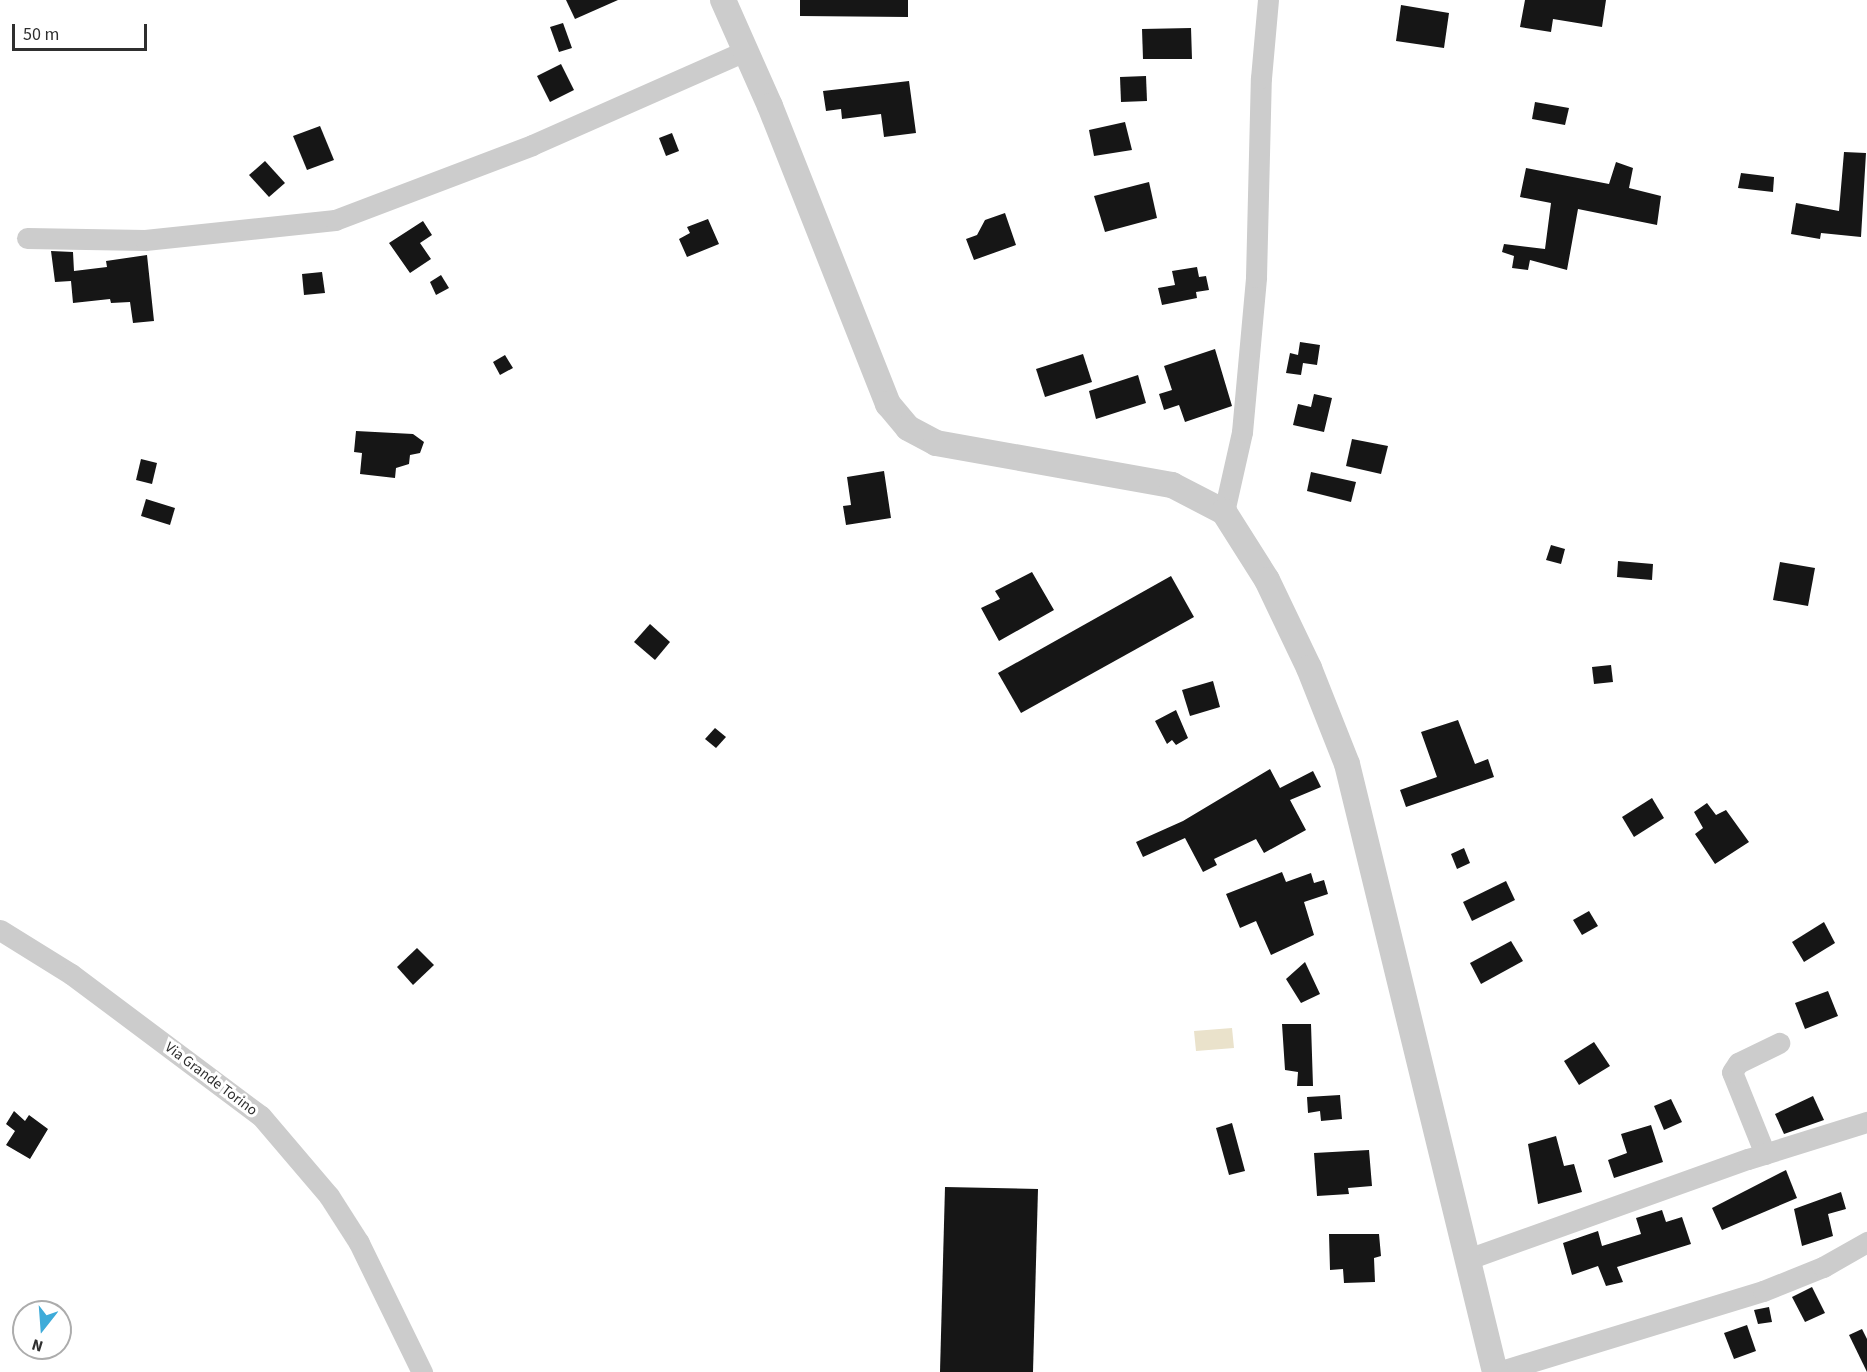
<!DOCTYPE html>
<style>
body{margin:0}
#map{position:relative;width:1867px;height:1372px;overflow:hidden;background:#fff;font-family:"Source Sans 3",sans-serif}
div>[style]{position:absolute}
[style*='--x']{left:calc(var(--x)*1px);top:calc(var(--y)*1px);width:calc(var(--w)*1px);rotate:calc(var(--a)*1deg)}
.water>*{inset:0;background:#eae2cb}
.building>*{inset:0;background:#161616}
.minor>*{height:21px;margin:-10.5px;padding:0 10.5px;transform-origin:10.5px;border-radius:10.5px;background:#ccc}
.tertiary>*{height:26px;margin:-13px;padding:0 13px;transform-origin:13px;border-radius:13px;background:#ccc}
span{translate:-50% -50%;white-space:nowrap;text-align:center;line-height:1.15;-webkit-text-stroke:6px #fff;paint-order:stroke}
.street-label{font-size:15px;color:#2f2f2f}
.north{position:absolute;left:12px;top:1300px;width:60px;height:60px;box-sizing:border-box;background:#fff;border:2px solid #acacac;border-radius:50%;rotate:197deg;font-size:16px;font-weight:700;line-height:24px;text-align:center;color:#2f2f2f}
.north::after{content:'';display:block;margin:auto;width:21px;height:27px;background:#3eabd9;clip-path:polygon(50% 0,100% 100%,50% 72%,0 100%)}
.scale{position:absolute;left:12px;top:24px;width:135px;height:27px;box-sizing:border-box;border:3px solid #2f2f2f;border-top:0;padding-left:8px;font-size:18px;line-height:21px;white-space:nowrap;color:#2f2f2f;-webkit-text-stroke:4px #fff;paint-order:stroke}
</style>
<div id="map">
<div class="water">
<div style="clip-path:polygon(1232px 1028px,1234px 1048px,1196px 1051px,1194px 1031px)"></div>
</div>
<div class="building">
<div style="clip-path:polygon(566px 0,618px 0,575px 19px)"></div>
<div style="clip-path:polygon(800px 0,908px 0,908px 17px,800px 16px)"></div>
<div style="clip-path:polygon(1525px 0,1606px 0,1602px 27px,1553px 19px,1551px 32px,1520px 27px)"></div>
<div style="clip-path:polygon(1401px 5px,1449px 13px,1444px 48px,1396px 41px)"></div>
<div style="clip-path:polygon(563px 23px,572px 48px,559px 52px,550px 27px)"></div>
<div style="clip-path:polygon(1191px 28px,1192px 59px,1143px 59px,1142px 29px)"></div>
<div style="clip-path:polygon(561px 64px,574px 90px,550px 102px,537px 76px)"></div>
<div style="clip-path:polygon(1146px 76px,1147px 101px,1121px 102px,1120px 77px)"></div>
<div style="clip-path:polygon(909px 81px,916px 133px,884px 137px,881px 114px,842px 119px,841px 109px,826px 111px,823px 91px)"></div>
<div style="clip-path:polygon(1535px 102px,1569px 108px,1565px 125px,1532px 119px)"></div>
<div style="clip-path:polygon(1125px 122px,1132px 150px,1094px 156px,1089px 130px)"></div>
<div style="clip-path:polygon(320px 126px,334px 160px,307px 170px,293px 136px)"></div>
<div style="clip-path:polygon(672px 133px,679px 151px,666px 156px,659px 138px)"></div>
<div style="clip-path:polygon(1844px 152px,1866px 153px,1861px 237px,1821px 233px,1820px 239px,1791px 234px,1796px 203px,1839px 211px)"></div>
<div style="clip-path:polygon(265px 161px,285px 183px,269px 197px,249px 175px)"></div>
<div style="clip-path:polygon(1616px 162px,1633px 168px,1629px 188px,1661px 196px,1657px 225px,1578px 209px,1567px 270px,1530px 260px,1528px 270px,1512px 268px,1514px 256px,1502px 252px,1504px 244px,1545px 249px,1551px 203px,1520px 197px,1526px 168px,1609px 184px)"></div>
<div style="clip-path:polygon(1741px 173px,1774px 177px,1773px 192px,1738px 188px)"></div>
<div style="clip-path:polygon(1149px 182px,1157px 218px,1105px 232px,1094px 196px)"></div>
<div style="clip-path:polygon(1005px 213px,1016px 245px,974px 260px,966px 239px,977px 235px,985px 220px)"></div>
<div style="clip-path:polygon(708px 219px,719px 244px,687px 257px,679px 239px,690px 233px,687px 227px)"></div>
<div style="clip-path:polygon(423px 221px,432px 235px,420px 243px,431px 259px,410px 273px,389px 243px)"></div>
<div style="clip-path:polygon(51px 251px,73px 252px,74px 271px,107px 267px,106px 261px,147px 255px,154px 321px,133px 323px,130px 302px,111px 303px,110px 299px,73px 303px,71px 281px,55px 282px)"></div>
<div style="clip-path:polygon(1197px 267px,1199px 277px,1206px 276px,1209px 290px,1196px 292px,1197px 298px,1162px 305px,1158px 288px,1175px 285px,1172px 271px)"></div>
<div style="clip-path:polygon(322px 272px,325px 293px,304px 295px,302px 274px)"></div>
<div style="clip-path:polygon(441px 275px,449px 288px,436px 295px,430px 282px)"></div>
<div style="clip-path:polygon(1300px 342px,1320px 345px,1317px 365px,1303px 363px,1301px 375px,1286px 373px,1290px 353px,1298px 355px)"></div>
<div style="clip-path:polygon(1215px 349px,1232px 406px,1185px 422px,1179px 405px,1164px 410px,1159px 394px,1172px 390px,1164px 366px)"></div>
<div style="clip-path:polygon(1083px 354px,1092px 382px,1045px 397px,1036px 369px)"></div>
<div style="clip-path:polygon(505px 355px,513px 368px,500px 375px,493px 362px)"></div>
<div style="clip-path:polygon(1138px 375px,1146px 403px,1096px 419px,1089px 391px)"></div>
<div style="clip-path:polygon(1314px 394px,1332px 398px,1324px 432px,1293px 425px,1298px 404px,1311px 407px)"></div>
<div style="clip-path:polygon(356px 431px,413px 434px,424px 442px,420px 453px,410px 455px,409px 464px,396px 468px,395px 478px,360px 474px,362px 453px,354px 452px)"></div>
<div style="clip-path:polygon(1352px 439px,1388px 446px,1381px 474px,1346px 466px)"></div>
<div style="clip-path:polygon(141px 459px,157px 463px,152px 484px,136px 480px)"></div>
<div style="clip-path:polygon(884px 471px,891px 518px,846px 525px,843px 506px,851px 505px,847px 477px)"></div>
<div style="clip-path:polygon(1311px 472px,1356px 482px,1351px 502px,1307px 491px)"></div>
<div style="clip-path:polygon(146px 499px,175px 508px,170px 525px,141px 516px)"></div>
<div style="clip-path:polygon(1551px 545px,1565px 549px,1561px 564px,1546px 560px)"></div>
<div style="clip-path:polygon(1618px 561px,1653px 564px,1652px 580px,1617px 577px)"></div>
<div style="clip-path:polygon(1780px 562px,1815px 568px,1808px 606px,1773px 600px)"></div>
<div style="clip-path:polygon(1032px 572px,1054px 610px,999px 641px,981px 608px,1000px 599px,995px 591px)"></div>
<div style="clip-path:polygon(1171px 576px,1194px 617px,1021px 713px,998px 673px)"></div>
<div style="clip-path:polygon(650px 624px,670px 642px,655px 660px,634px 642px)"></div>
<div style="clip-path:polygon(1611px 665px,1613px 682px,1594px 684px,1592px 667px)"></div>
<div style="clip-path:polygon(1213px 681px,1220px 707px,1190px 716px,1182px 690px)"></div>
<div style="clip-path:polygon(1176px 710px,1188px 738px,1176px 745px,1172px 740px,1167px 744px,1155px 721px)"></div>
<div style="clip-path:polygon(1458px 720px,1475px 764px,1488px 759px,1494px 777px,1406px 807px,1400px 790px,1437px 777px,1421px 732px)"></div>
<div style="clip-path:polygon(715px 728px,726px 737px,716px 748px,705px 739px)"></div>
<div style="clip-path:polygon(1270px 769px,1280px 788px,1313px 771px,1321px 787px,1290px 800px,1306px 830px,1264px 853px,1256px 839px,1214px 859px,1217px 865px,1203px 872px,1185px 838px,1143px 857px,1136px 842px,1183px 821px)"></div>
<div style="clip-path:polygon(1652px 798px,1664px 818px,1634px 837px,1622px 817px)"></div>
<div style="clip-path:polygon(1707px 803px,1716px 815px,1726px 810px,1749px 842px,1715px 864px,1695px 834px,1703px 828px,1694px 812px)"></div>
<div style="clip-path:polygon(1464px 848px,1470px 863px,1457px 869px,1451px 854px)"></div>
<div style="clip-path:polygon(1282px 872px,1286px 882px,1311px 873px,1314px 883px,1324px 880px,1328px 894px,1304px 902px,1314px 935px,1271px 955px,1256px 921px,1240px 928px,1226px 894px)"></div>
<div style="clip-path:polygon(1506px 881px,1515px 900px,1472px 921px,1463px 902px)"></div>
<div style="clip-path:polygon(1589px 911px,1598px 926px,1582px 935px,1573px 920px)"></div>
<div style="clip-path:polygon(1824px 922px,1835px 943px,1804px 962px,1792px 942px)"></div>
<div style="clip-path:polygon(1511px 941px,1523px 961px,1481px 984px,1470px 963px)"></div>
<div style="clip-path:polygon(417px 948px,434px 965px,413px 985px,397px 967px)"></div>
<div style="clip-path:polygon(1305px 962px,1320px 994px,1301px 1003px,1286px 979px)"></div>
<div style="clip-path:polygon(1828px 991px,1838px 1016px,1805px 1029px,1795px 1003px)"></div>
<div style="clip-path:polygon(1282px 1024px,1311px 1024px,1313px 1086px,1297px 1086px,1298px 1072px,1285px 1070px)"></div>
<div style="clip-path:polygon(1594px 1042px,1610px 1066px,1579px 1085px,1564px 1061px)"></div>
<div style="clip-path:polygon(1340px 1095px,1342px 1119px,1321px 1121px,1320px 1111px,1308px 1113px,1307px 1097px)"></div>
<div style="clip-path:polygon(1813px 1096px,1824px 1120px,1784px 1134px,1775px 1114px)"></div>
<div style="clip-path:polygon(1671px 1099px,1682px 1122px,1664px 1130px,1654px 1106px)"></div>
<div style="clip-path:polygon(14px 1111px,25px 1121px,29px 1115px,48px 1129px,30px 1159px,6px 1145px,15px 1131px,6px 1124px)"></div>
<div style="clip-path:polygon(1232px 1123px,1245px 1171px,1229px 1175px,1216px 1128px)"></div>
<div style="clip-path:polygon(1651px 1125px,1663px 1162px,1614px 1178px,1608px 1160px,1627px 1153px,1621px 1134px)"></div>
<div style="clip-path:polygon(1556px 1136px,1564px 1166px,1574px 1164px,1582px 1192px,1538px 1204px,1528px 1144px)"></div>
<div style="clip-path:polygon(1369px 1150px,1372px 1186px,1348px 1188px,1349px 1194px,1317px 1196px,1314px 1153px)"></div>
<div style="clip-path:polygon(1786px 1170px,1797px 1198px,1722px 1230px,1712px 1208px)"></div>
<div style="clip-path:polygon(945px 1187px,1038px 1189px,1033px 1372px,940px 1372px)"></div>
<div style="clip-path:polygon(1841px 1192px,1846px 1209px,1828px 1214px,1833px 1236px,1802px 1246px,1794px 1209px)"></div>
<div style="clip-path:polygon(1662px 1210px,1666px 1222px,1682px 1217px,1691px 1244px,1617px 1267px,1623px 1282px,1606px 1286px,1598px 1266px,1572px 1275px,1563px 1243px,1598px 1231px,1602px 1246px,1641px 1234px,1636px 1218px)"></div>
<div style="clip-path:polygon(1329px 1234px,1379px 1234px,1381px 1256px,1374px 1258px,1375px 1282px,1344px 1283px,1343px 1269px,1330px 1270px)"></div>
<div style="clip-path:polygon(1812px 1287px,1825px 1313px,1805px 1322px,1792px 1297px)"></div>
<div style="clip-path:polygon(1769px 1307px,1772px 1322px,1758px 1324px,1754px 1310px)"></div>
<div style="clip-path:polygon(1747px 1325px,1756px 1351px,1734px 1359px,1724px 1333px)"></div>
<div style="clip-path:polygon(1862px 1329px,1867px 1339px,1867px 1372px,1849px 1335px)"></div>
</div>
<div class="minor">
<div style="--x:27;--y:238;--w:118;--a:1"></div>
<div style="--x:145;--y:240;--w:191;--a:-6"></div>
<div style="--x:335;--y:220;--w:211;--a:-20.8"></div>
<div style="--x:532;--y:145;--w:233;--a:-23.8"></div>
<div style="--x:1224;--y:512;--w:82;--a:-77.3"></div>
<div style="--x:1242;--y:432;--w:156;--a:-84.8"></div>
<div style="--x:1256;--y:277;--w:199;--a:-88.6"></div>
<div style="--x:1261;--y:78;--w:78;--a:-84.9"></div>
<div style="--x:0;--y:930;--w:84;--a:31.8"></div>
<div style="--x:71;--y:974;--w:237;--a:36.8"></div>
<div style="--x:261;--y:1116;--w:105;--a:49.6"></div>
<div style="--x:329;--y:1196;--w:56;--a:57.4"></div>
<div style="--x:359;--y:1243;--w:144;--a:64"></div>
<div style="--x:1765;--y:1154;--w:88;--a:-111.9"></div>
<div style="--x:1732;--y:1072;--w:11;--a:-56"></div>
<div style="--x:1738;--y:1063;--w:46;--a:-26"></div>
<div style="--x:1468;--y:1259;--w:297;--a:-19.7"></div>
<div style="--x:1748;--y:1159;--w:125;--a:-17.3"></div>
<div style="--x:1498;--y:1372;--w:277;--a:-17"></div>
<div style="--x:1763;--y:1291;--w:65;--a:-21.8"></div>
<div style="--x:1823;--y:1267;--w:51;--a:-29.6"></div>
</div>
<div class="tertiary">
<div style="--x:723;--y:0;--w:116;--a:66.1"></div>
<div style="--x:770;--y:106;--w:321;--a:68.4"></div>
<div style="--x:888;--y:404;--w:31;--a:50"></div>
<div style="--x:908;--y:428;--w:32;--a:28"></div>
<div style="--x:936;--y:443;--w:240;--a:10.1"></div>
<div style="--x:1172;--y:485;--w:59;--a:27.4"></div>
<div style="--x:1224;--y:512;--w:80;--a:57.7"></div>
<div style="--x:1267;--y:580;--w:98;--a:64.5"></div>
<div style="--x:1309;--y:668;--w:103;--a:68.4"></div>
<div style="--x:1347;--y:764;--w:626;--a:76.32"></div>
</div>
<div class="street-label">
<span style="left:211px;top:1079px;rotate:37deg">Via Grande Torino</span>
</div>
<div class="north">N</div>
<div class="scale">50 m</div>
</div>
